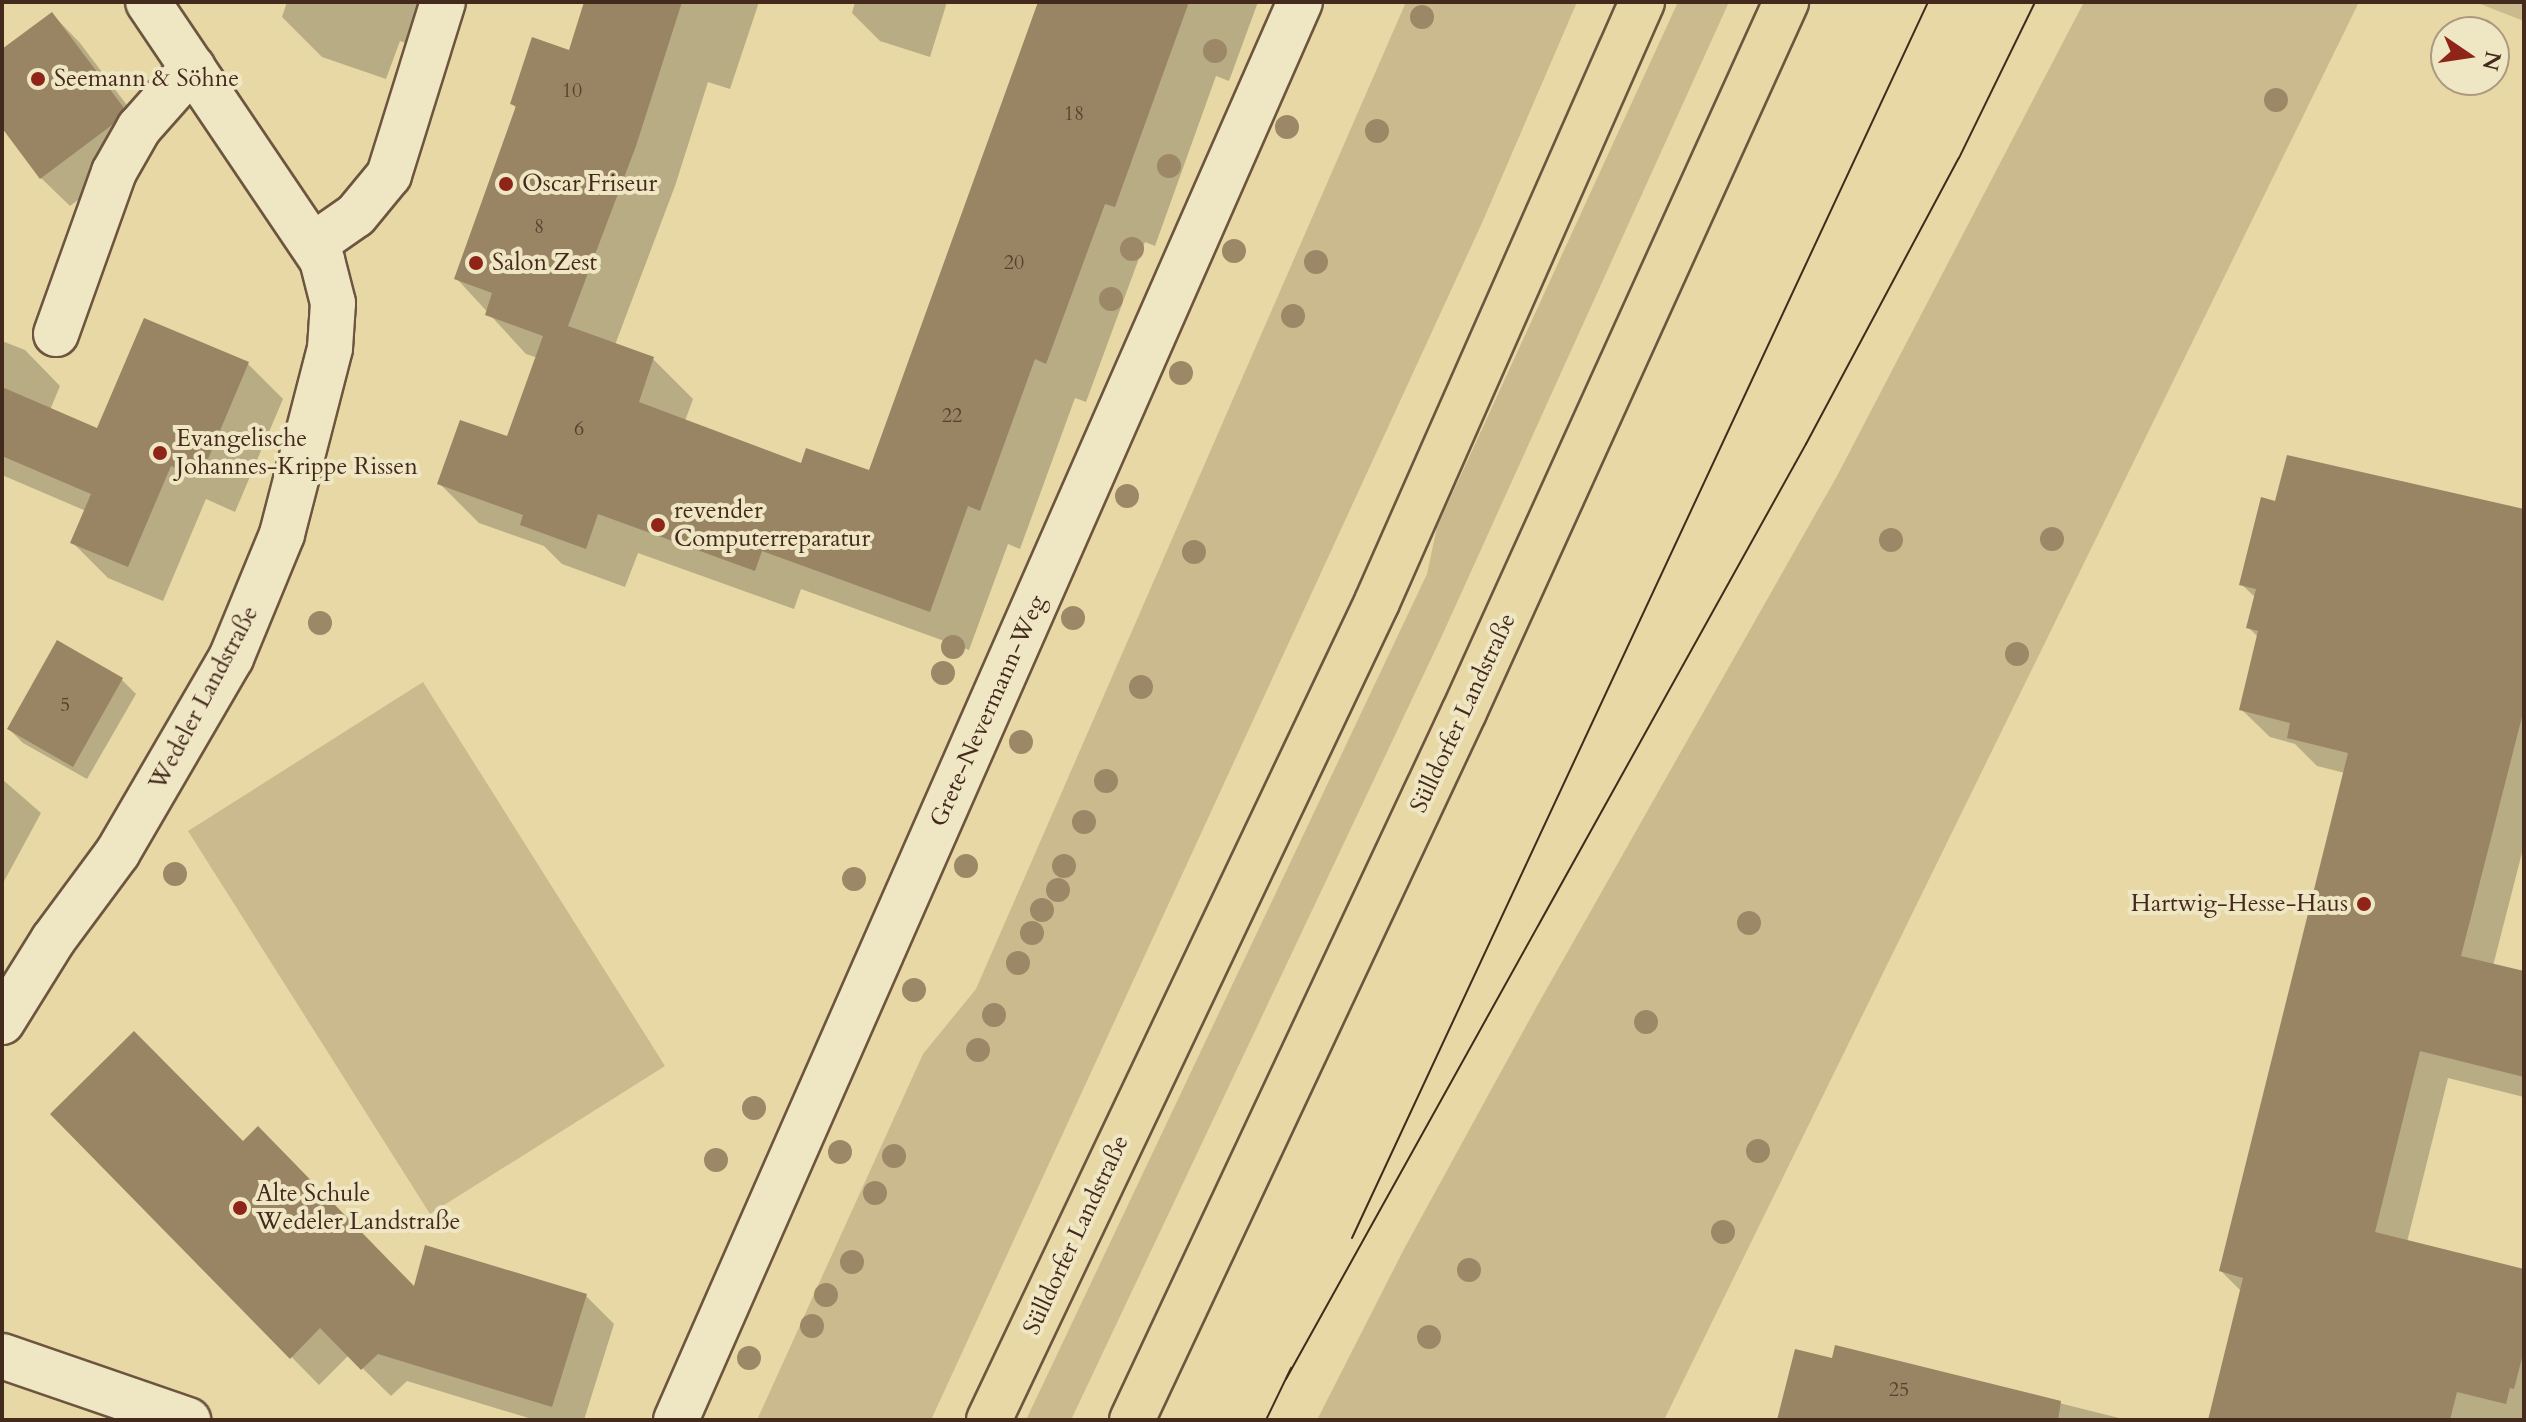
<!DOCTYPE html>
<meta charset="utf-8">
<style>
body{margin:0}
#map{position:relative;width:2526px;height:1422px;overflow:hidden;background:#e7d8a5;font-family:Cardo,serif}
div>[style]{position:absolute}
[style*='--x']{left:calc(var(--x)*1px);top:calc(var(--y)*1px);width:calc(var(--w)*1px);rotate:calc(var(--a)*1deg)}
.green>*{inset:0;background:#cbba8e}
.shadow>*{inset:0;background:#0003}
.building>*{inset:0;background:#998464}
.roads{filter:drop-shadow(2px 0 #6d553f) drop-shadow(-2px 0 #6d553f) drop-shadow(0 2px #6d553f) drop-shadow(0 -2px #6d553f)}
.minor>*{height:44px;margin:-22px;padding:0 22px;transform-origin:22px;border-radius:22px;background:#efe6c4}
.highway>*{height:44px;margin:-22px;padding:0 22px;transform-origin:22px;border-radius:22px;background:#e7d8a5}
.tram>*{height:2px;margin:-1px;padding:0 1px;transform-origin:1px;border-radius:1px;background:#44291d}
.trees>*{width:24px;height:24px;margin:-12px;border-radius:50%;background:#9c8867}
.dots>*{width:22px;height:22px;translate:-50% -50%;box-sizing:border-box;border:4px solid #efe6c4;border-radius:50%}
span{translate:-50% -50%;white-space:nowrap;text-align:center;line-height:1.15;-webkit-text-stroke:8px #efe6c4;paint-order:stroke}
.number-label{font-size:20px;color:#59402f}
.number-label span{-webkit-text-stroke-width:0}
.poi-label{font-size:24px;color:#44291d}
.left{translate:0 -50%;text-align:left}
.right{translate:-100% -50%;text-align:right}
.street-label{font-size:24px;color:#44291d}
.frame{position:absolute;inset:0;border:4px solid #44291d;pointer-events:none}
.north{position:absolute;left:2430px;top:16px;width:80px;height:80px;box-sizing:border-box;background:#efe6c4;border:2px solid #ab9a81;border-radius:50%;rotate:103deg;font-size:22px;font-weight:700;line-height:32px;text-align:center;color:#44291d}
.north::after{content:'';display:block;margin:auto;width:28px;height:36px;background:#8f2418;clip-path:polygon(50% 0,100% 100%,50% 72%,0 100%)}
</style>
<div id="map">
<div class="green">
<div style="clip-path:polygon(1406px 2px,1577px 2px,1482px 223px,931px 1420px,757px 1420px,923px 1054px,976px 989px)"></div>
<div style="clip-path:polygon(1678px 2px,1729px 2px,1440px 640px,1071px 1420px,1026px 1420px,1427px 574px,1437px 527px)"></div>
<div style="clip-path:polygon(2084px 2px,2359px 2px,1664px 1420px,1317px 1420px,1404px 1249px,1537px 1006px,1837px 476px)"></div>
<div style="clip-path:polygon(2475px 2px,2524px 2px,2524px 21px)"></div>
<div style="clip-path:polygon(423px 682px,665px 1066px,430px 1214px,188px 831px)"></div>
</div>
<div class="shadow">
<div style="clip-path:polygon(287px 2px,441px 2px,424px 49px,400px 41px,386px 79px,322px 57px,282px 17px)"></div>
<div style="clip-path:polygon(587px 2px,759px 2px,730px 89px,708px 82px,675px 186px,615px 345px,653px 359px,693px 399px,685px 421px,802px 465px,870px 472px,1073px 2px,1258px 2px,1229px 81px,1216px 76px,1155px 246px,1145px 242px,1086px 402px,1075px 398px,1020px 549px,1008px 544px,969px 650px,801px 589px,794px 609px,638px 553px,625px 587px,562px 564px,544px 546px,479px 523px,439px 483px,508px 439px,538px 358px,526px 354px,457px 279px,517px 109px,512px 104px,570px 52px)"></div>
<div style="clip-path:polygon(855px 2px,947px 2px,930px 57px,880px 41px,852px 13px)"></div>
<div style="clip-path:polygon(52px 14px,80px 43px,151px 137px,140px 153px,70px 206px,41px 178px,2px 125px,2px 52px)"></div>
<div style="clip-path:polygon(2px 341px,25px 350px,60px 386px,50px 410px,98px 430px,248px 364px,283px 399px,235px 512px,206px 499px,163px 601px,108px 578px,73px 543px,86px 511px,2px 475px)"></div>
<div style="clip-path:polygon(2401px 481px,2524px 512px,2524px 845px,2493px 966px,2524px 973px,2524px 1097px,2448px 1078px,2407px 1242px,2524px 1271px,2524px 1420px,2210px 1420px,2242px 1292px,2221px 1271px,2345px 773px,2317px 766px,2295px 744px,2270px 737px,2241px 709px,2259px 638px,2248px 627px,2256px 598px,2241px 584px,2276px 504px,2400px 485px)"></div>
<div style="clip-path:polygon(122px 680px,136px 694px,87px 779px,23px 743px,9px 729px)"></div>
<div style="clip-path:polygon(2px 779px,41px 813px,2px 885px)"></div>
<div style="clip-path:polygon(53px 1114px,243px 1144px,415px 1290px,586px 1296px,614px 1324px,584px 1420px,535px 1420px,407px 1381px,391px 1396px,349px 1355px,319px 1385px)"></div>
<div style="clip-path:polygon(1836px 1347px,2127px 1420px,1780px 1420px,1833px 1361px)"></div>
</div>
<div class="building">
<div style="clip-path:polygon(584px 2px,682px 2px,636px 146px,568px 326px,654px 357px,639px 402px,801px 463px,806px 448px,869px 470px,1038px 2px,1189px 2px,1115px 207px,1105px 204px,1046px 364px,1035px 359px,980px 511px,968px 506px,930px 612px,762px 551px,755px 571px,598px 514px,586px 549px,520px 525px,523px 515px,437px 484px,460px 420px,507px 436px,543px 336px,485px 315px,492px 293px,454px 279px,516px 106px,510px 104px,532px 37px,569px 50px)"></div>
<div style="clip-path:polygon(52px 12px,124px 108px,112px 125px,40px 179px,2px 128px,2px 49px)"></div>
<div style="clip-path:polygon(144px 318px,249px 362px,200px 478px,171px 466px,128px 567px,70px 543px,91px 494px,2px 456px,2px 387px,97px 428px)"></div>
<div style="clip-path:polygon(2287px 455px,2524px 509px,2524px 709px,2461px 956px,2524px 971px,2524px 1077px,2420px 1051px,2375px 1232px,2524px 1269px,2524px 1350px,2514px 1389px,2510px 1388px,2506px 1404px,2457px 1392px,2450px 1420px,2208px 1420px,2243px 1278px,2219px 1271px,2348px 753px,2287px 738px,2290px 723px,2239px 710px,2258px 631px,2246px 628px,2256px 589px,2239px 585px,2261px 497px,2275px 501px)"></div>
<div style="clip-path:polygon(57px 640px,123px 678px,73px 767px,7px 729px)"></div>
<div style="clip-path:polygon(134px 1031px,243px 1141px,258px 1126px,414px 1286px,425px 1245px,587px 1294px,552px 1407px,378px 1354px,361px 1370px,320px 1328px,290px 1359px,50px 1114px)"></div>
<div style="clip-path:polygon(1835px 1345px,2061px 1401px,2058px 1420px,1777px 1420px,1795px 1349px,1832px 1358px)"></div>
</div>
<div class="roads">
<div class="minor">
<div style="--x:313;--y:245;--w:52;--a:-34.9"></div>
<div style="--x:356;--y:215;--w:52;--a:-50.5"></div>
<div style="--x:389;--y:175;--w:181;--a:-72.7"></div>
<div style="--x:56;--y:334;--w:172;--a:-70.3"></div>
<div style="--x:114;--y:172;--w:51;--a:-60.4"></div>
<div style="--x:139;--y:128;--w:81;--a:-48.5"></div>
<div style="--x:2;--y:1022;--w:97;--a:-58.1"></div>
<div style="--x:53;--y:940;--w:109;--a:-53.5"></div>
<div style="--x:118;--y:852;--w:225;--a:-59.8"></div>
<div style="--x:231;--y:658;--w:134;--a:-67.6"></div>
<div style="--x:282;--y:534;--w:192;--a:-75.5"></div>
<div style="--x:330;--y:348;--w:45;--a:-86.2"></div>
<div style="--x:333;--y:303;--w:44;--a:-104.3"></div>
<div style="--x:322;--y:260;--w:311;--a:-124"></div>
<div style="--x:2;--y:1356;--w:197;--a:19"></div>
<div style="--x:676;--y:1420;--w:1549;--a:-66.25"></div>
</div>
<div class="highway">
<div style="--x:989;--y:1420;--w:905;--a:-64.62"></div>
<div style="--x:1377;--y:602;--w:656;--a:-66.17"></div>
<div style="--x:1132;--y:1420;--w:782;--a:-64.88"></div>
<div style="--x:1464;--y:712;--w:780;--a:-65.6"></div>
</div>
</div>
<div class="tram">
<div style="--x:1352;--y:1238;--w:1364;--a:-65.01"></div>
<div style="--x:1286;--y:1379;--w:1070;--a:-60.92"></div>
<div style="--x:1806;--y:444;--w:324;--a:-61.9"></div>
<div style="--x:1959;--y:158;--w:174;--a:-64"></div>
<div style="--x:1266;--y:1420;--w:58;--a:-64.3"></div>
</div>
<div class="trees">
<div style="left:1422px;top:17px"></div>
<div style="left:1215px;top:51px"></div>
<div style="left:2276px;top:100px"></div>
<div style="left:1287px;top:127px"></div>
<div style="left:1377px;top:131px"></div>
<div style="left:1169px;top:166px"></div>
<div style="left:1132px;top:249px"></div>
<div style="left:1234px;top:251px"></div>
<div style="left:1316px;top:262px"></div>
<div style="left:1111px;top:299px"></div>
<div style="left:1293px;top:316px"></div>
<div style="left:1181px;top:373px"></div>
<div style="left:1127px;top:496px"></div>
<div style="left:2052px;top:539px"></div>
<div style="left:1891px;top:540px"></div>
<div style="left:1194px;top:552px"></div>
<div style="left:1073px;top:618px"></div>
<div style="left:320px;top:623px"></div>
<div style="left:953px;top:647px"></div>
<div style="left:2017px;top:654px"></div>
<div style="left:943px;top:673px"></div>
<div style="left:1141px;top:687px"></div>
<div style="left:1021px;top:742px"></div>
<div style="left:1106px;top:781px"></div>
<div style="left:1084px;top:822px"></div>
<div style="left:966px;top:866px"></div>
<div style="left:1064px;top:866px"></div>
<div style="left:175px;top:874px"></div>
<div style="left:854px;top:879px"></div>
<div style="left:1058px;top:890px"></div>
<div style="left:1042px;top:910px"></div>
<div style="left:1749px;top:923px"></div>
<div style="left:1032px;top:933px"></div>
<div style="left:1018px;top:963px"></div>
<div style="left:914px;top:990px"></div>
<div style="left:994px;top:1015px"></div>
<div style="left:1646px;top:1022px"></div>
<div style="left:978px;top:1050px"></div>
<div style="left:754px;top:1108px"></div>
<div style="left:1758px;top:1151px"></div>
<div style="left:840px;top:1152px"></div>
<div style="left:894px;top:1156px"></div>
<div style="left:716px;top:1160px"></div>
<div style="left:875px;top:1193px"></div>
<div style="left:1723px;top:1232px"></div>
<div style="left:852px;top:1262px"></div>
<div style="left:1469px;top:1270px"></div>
<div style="left:826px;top:1295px"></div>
<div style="left:812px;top:1326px"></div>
<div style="left:1429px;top:1337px"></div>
<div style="left:749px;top:1358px"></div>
</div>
<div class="dots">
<div style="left:38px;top:79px;background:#8f2418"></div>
<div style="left:506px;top:184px;background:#8f2418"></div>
<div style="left:476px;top:263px;background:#8f2418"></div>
<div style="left:160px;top:453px;background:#8f2418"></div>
<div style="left:658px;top:525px;background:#8f2418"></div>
<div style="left:2364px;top:904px;background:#8f2418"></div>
<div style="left:240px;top:1208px;background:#8f2418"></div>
</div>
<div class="number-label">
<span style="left:572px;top:90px">10</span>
<span style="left:1074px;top:113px">18</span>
<span style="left:539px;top:226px">8</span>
<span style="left:1014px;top:262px">20</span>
<span style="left:952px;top:415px">22</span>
<span style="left:579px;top:428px">6</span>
<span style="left:65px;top:704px">5</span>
<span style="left:1899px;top:1389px">25</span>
</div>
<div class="poi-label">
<span class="left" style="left:54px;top:79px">Seemann &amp; Söhne</span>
<span class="left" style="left:522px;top:184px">Oscar Friseur</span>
<span class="left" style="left:492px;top:263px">Salon Zest</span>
<span class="left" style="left:176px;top:453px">Evangelische<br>Johannes-Krippe Rissen</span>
<span class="left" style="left:674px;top:525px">revender<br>Computerreparatur</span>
<span class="right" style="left:2348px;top:904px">Hartwig-Hesse-Haus</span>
<span class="left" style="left:256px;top:1208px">Alte Schule<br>Wedeler Landstraße</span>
</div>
<div class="street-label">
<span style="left:204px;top:698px;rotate:-62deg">Wedeler Landstraße</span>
<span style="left:988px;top:711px;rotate:-66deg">Grete-Nevermann-Weg</span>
<span style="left:1463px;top:713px;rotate:-65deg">Sülldorfer Landstraße</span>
<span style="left:1076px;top:1235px;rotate:-65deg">Sülldorfer Landstraße</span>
</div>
<div class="frame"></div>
<div class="north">N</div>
</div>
